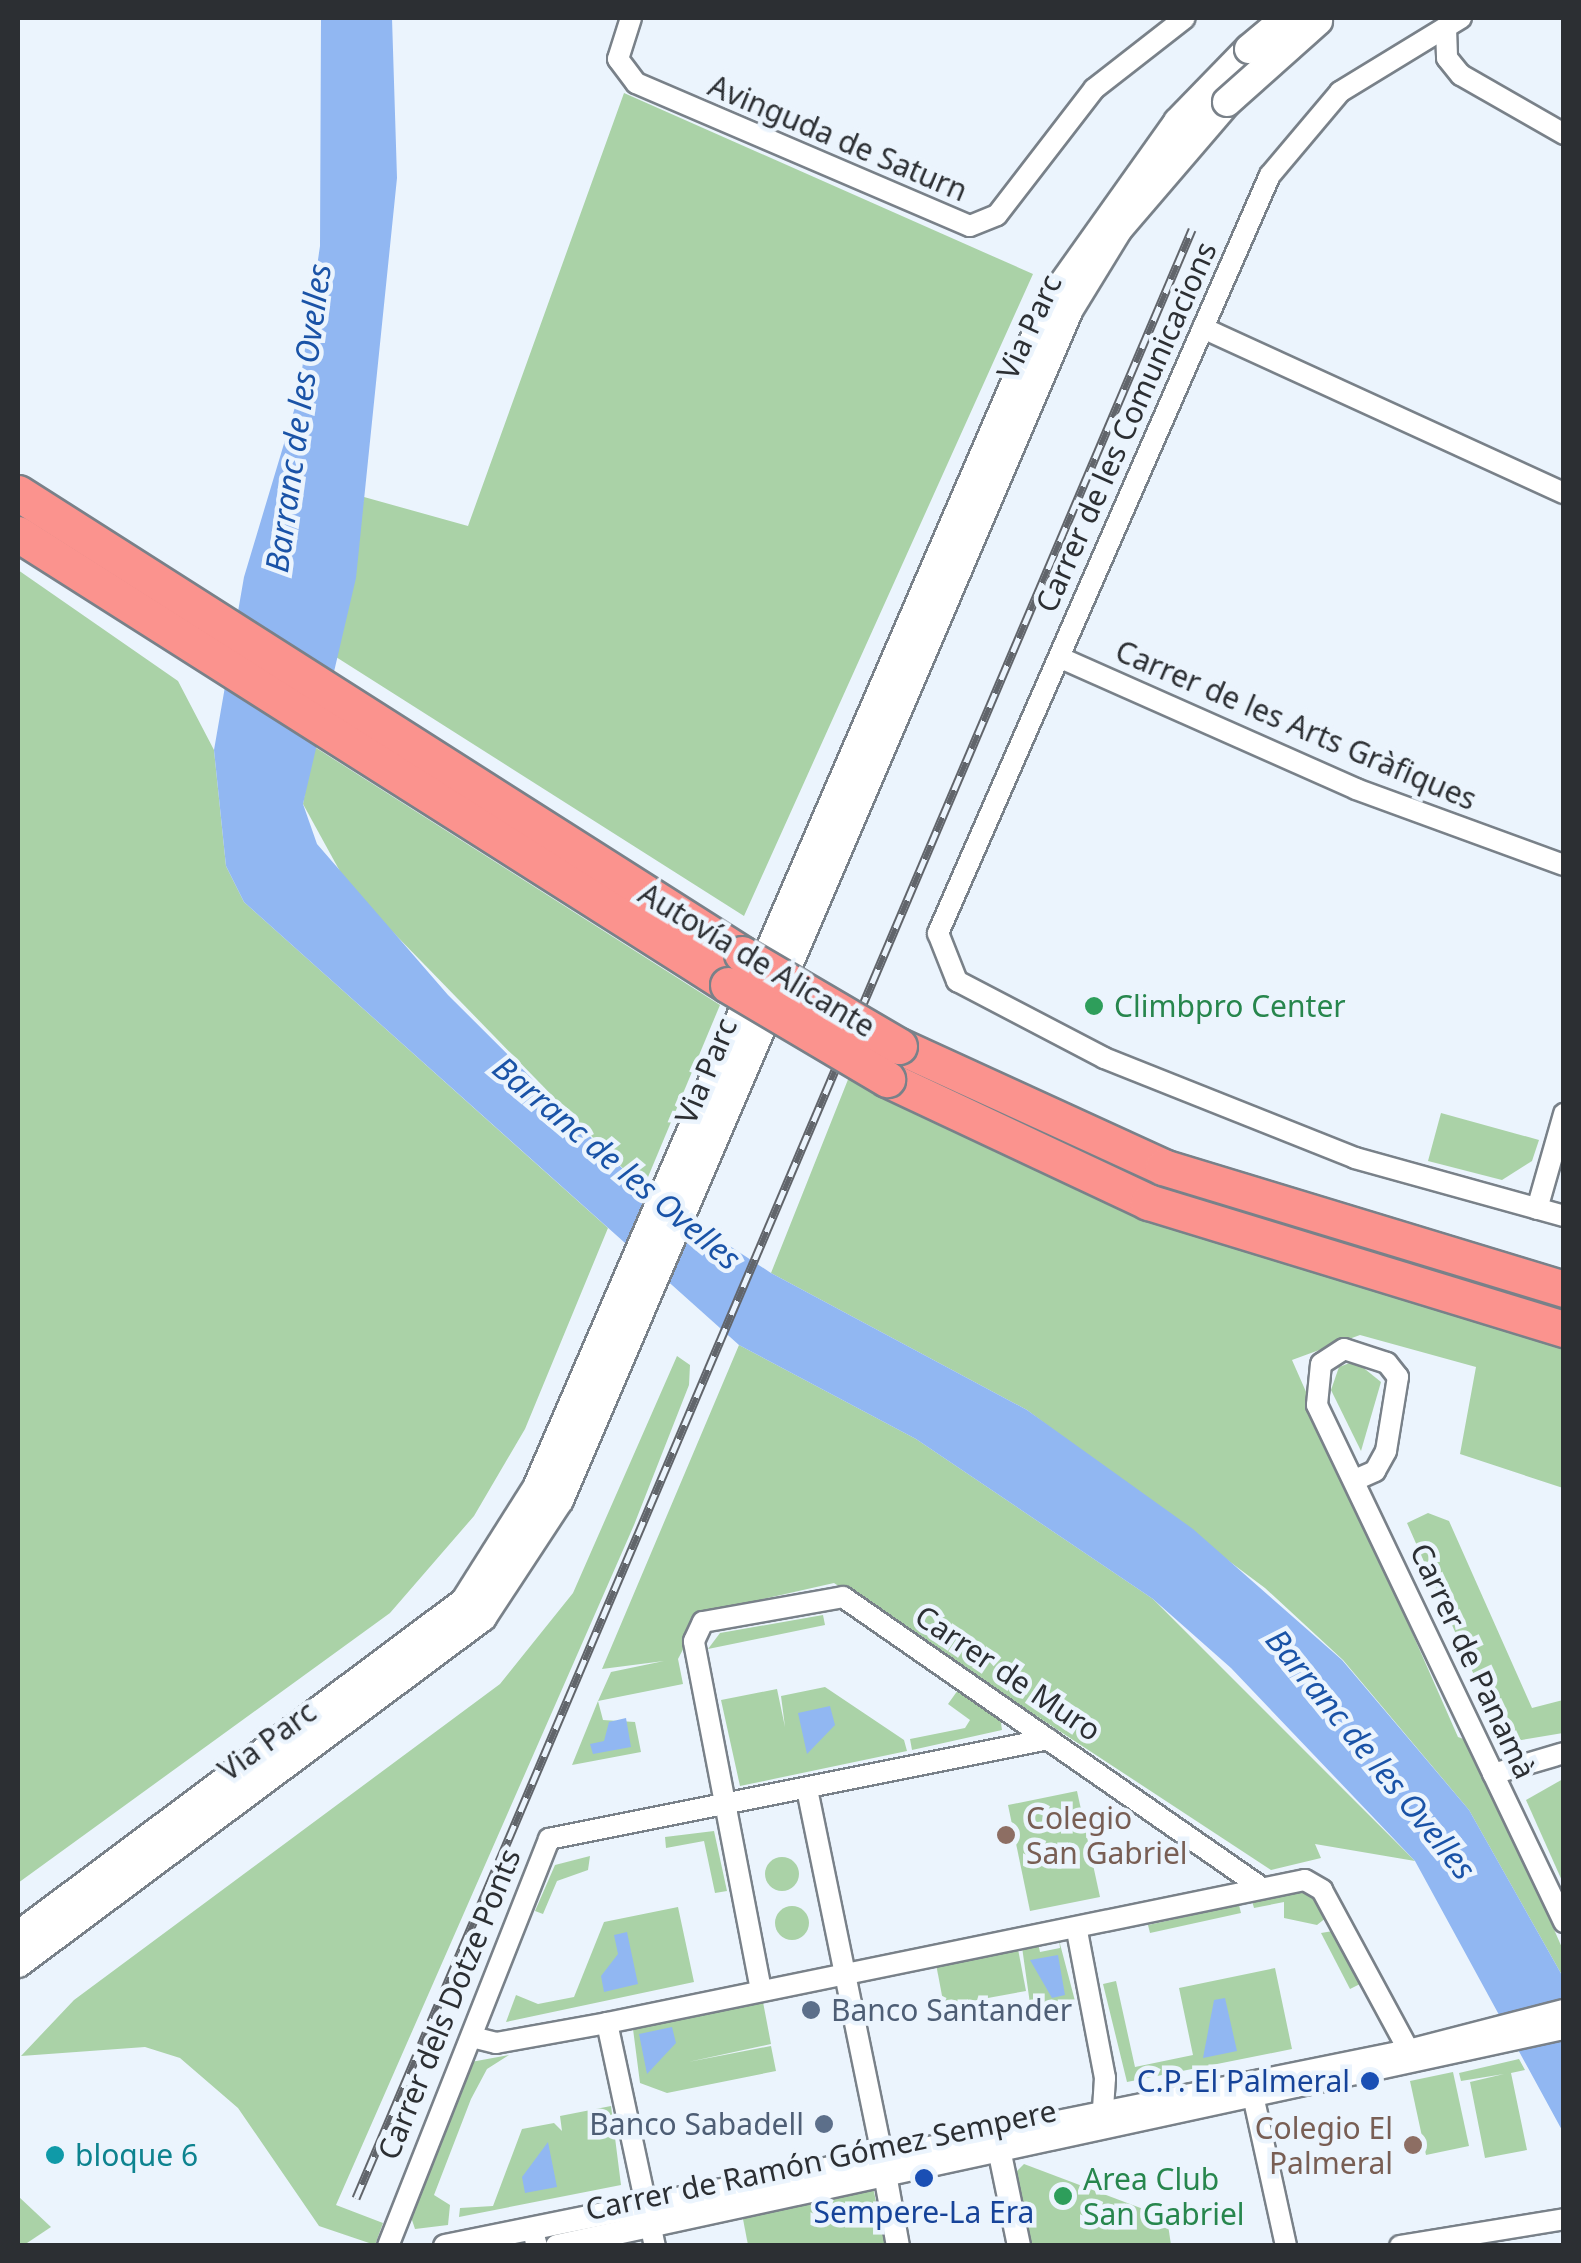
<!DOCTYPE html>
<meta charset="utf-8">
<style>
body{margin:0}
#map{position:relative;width:1581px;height:2263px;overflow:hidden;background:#ebf4fd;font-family:"Noto Sans",sans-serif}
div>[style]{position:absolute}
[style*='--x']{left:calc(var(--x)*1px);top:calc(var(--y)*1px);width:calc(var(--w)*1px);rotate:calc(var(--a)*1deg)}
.green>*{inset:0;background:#aad2a7}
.round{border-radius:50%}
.water>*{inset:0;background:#91b7f2}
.roads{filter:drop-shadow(2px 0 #798189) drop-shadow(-2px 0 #798189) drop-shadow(0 2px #798189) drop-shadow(0 -2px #798189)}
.minor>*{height:20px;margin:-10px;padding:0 10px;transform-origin:10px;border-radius:10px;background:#fff}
.tertiary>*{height:22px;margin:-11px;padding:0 11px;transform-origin:11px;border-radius:11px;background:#fff}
.secondary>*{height:28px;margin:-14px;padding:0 14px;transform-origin:14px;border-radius:14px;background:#fff}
.motorway>*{height:35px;margin:-17.5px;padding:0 17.5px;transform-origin:17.5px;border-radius:17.5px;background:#fb938e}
.rail>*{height:9px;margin-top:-4.5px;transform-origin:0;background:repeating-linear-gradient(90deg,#ebf4fd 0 15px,#61656b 0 30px);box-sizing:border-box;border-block:2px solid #61656b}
.bridges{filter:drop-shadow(2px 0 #798189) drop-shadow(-2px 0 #798189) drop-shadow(0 2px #798189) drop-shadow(0 -2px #798189)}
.secondary-bridge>*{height:28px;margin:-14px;padding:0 14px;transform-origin:14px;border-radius:14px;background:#fff}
.motorway-bridge>*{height:35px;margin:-17.5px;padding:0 17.5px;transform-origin:17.5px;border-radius:17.5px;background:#fb938e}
.dots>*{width:28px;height:28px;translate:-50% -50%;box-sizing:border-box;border:5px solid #ebf4fd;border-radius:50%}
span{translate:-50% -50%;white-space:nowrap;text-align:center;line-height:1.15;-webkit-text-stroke:9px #ebf4fd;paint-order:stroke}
.street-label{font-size:30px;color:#2c2f33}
.leisure-label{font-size:30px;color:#27864d}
.left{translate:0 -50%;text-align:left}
.education-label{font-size:30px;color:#785e54}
.right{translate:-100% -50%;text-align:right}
.service-label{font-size:30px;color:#4e5e75}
.transit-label{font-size:30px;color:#164399}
.culture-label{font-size:30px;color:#0d838f}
.water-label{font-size:32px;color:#1a53a7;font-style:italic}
.frame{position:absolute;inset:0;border:20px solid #2c2f33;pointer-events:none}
</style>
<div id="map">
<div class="green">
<div style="clip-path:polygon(624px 93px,1033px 274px,744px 916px,336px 657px,364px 497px,468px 526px)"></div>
<div style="clip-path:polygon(18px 570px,178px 681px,214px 750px,226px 866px,244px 902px,608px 1228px,525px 1429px,474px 1516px,390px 1613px,18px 1883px)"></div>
<div style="clip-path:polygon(313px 746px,720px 1005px,643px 1189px,348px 886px,303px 804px)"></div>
<div style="clip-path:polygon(849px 1077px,1183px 1232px,1563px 1345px,1563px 1488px,1460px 1454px,1476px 1367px,1360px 1335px,1292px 1360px,1458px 1737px,1472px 1742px,1563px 1950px,1563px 1977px,1469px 1810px,1343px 1660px,1265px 1588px,1027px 1410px,771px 1273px)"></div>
<div style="clip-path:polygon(1441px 1113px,1539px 1140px,1532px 1161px,1502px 1180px,1428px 1161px)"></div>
<div style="clip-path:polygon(739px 1345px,916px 1439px,1153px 1599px,1415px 1861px,1315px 1844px,1321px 1858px,1271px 1870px,834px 1583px,702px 1613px,678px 1659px,683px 1684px,598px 1701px,611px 1672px,664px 1661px,602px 1669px)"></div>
<div style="clip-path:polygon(677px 1356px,690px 1365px,689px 1385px,634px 1525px,336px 2205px,383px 2223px,375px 2245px,319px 2226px,238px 2108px,180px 2058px,145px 2047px,21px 2056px,74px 2000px,500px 1684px,573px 1593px)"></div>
<div style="clip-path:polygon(1355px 1361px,1381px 1382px,1361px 1451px,1331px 1390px,1339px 1367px)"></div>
<div style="clip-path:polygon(1428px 1513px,1449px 1521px,1532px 1708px,1563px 1700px,1563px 1733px,1504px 1743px,1407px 1523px)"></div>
<div style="clip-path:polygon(823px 1615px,825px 1625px,708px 1649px,720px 1633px)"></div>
<div style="clip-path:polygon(825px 1687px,904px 1740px,907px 1751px,740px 1786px,721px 1700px,777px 1689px,785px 1727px,781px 1696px)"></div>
<div style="clip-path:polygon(958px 1690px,1000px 1716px,1002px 1730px,912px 1750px,910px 1739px,965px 1728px,970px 1720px,948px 1704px)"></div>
<div style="clip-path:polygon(598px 1701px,603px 1720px,635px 1722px,641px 1752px,572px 1765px)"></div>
<div style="clip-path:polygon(1563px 1779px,1564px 1779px,1563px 1883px,1526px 1800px)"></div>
<div style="clip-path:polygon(1077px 1791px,1100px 1897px,1030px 1911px,1008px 1805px)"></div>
<div style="clip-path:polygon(714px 1831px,727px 1891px,715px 1893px,704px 1841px,666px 1848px,665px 1837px)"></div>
<div style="clip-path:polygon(590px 1856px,588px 1870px,557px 1881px,543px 1914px,535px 1911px,555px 1865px)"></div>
<div class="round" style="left:765px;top:1857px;width:34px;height:34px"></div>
<div style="clip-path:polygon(1311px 1890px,1327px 1917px,1317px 1925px,1284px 1918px,1284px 1902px,1254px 1908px,1252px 1901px)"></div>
<div style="clip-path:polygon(1239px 1905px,1241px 1913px,1150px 1933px,1148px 1925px)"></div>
<div class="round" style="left:775px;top:1906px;width:34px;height:34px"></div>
<div style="clip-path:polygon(678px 1907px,694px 1982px,506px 2022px,516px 1995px,538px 2004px,574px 1997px,604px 1922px)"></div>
<div style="clip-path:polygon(1333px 1931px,1360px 1984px,1350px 1989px,1321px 1933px)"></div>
<div style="clip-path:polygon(1059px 1940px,1075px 2001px,1032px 2018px,1022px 1947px,1038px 1943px,1040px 1952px,1060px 1948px)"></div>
<div style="clip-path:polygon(1018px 1949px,1026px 1991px,944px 2006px,936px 1964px)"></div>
<div style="clip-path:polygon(1275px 1968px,1292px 2049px,1127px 2082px,1103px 1984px,1116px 1981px,1135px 2067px,1193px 2055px,1179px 1988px)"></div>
<div style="clip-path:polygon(763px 2002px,771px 2044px,688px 2062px,771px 2046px,776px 2071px,667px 2093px,640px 2083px,633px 2029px)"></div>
<div style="clip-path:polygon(509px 2055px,487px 2069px,471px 2099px,434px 2195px,450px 2205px,448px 2225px,415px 2229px,411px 2217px,471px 2062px)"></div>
<div style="clip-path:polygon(1519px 2059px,1525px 2070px,1511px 2073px,1527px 2150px,1485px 2158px,1470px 2082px,1504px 2074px,1461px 2081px,1459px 2073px)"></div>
<div style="clip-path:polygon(1453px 2072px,1469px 2146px,1426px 2155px,1410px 2081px)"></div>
<div style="clip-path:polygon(611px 2106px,621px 2185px,459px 2217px,460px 2208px,493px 2206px,522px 2129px,554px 2123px,562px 2131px,560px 2116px)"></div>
<div style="clip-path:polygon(1024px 2164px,1167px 2218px,1171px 2245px,1028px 2245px,1014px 2174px)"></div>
<div style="clip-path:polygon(873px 2187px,885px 2245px,748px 2245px,742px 2214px)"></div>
<div style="clip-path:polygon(18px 2196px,51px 2227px,24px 2245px,18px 2245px)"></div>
</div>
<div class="water">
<div style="clip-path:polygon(321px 18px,392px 18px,397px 178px,356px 578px,303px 804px,317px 844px,448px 995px,643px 1189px,771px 1273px,1027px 1410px,1193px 1529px,1342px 1660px,1469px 1810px,1563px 1977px,1563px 2132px,1415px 1861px,1231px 1668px,1153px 1599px,916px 1439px,739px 1345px,244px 902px,226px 866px,214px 750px,244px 577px,298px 397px,320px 246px)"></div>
<div style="clip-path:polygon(830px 1706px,835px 1725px,807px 1754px,798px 1713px)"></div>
<div style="clip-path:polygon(626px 1718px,631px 1747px,593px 1754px,590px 1744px,604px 1741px,609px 1722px)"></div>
<div style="clip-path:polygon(627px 1932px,638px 1984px,604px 1992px,601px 1976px,618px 1954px,614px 1935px)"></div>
<div style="clip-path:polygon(1058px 1955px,1065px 1995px,1052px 1998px,1030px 1960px)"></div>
<div style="clip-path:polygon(1225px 1998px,1237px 2051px,1203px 2058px,1214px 2000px)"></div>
<div style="clip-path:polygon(672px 2027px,676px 2043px,647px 2074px,639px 2034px)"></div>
<div style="clip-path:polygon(548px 2142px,557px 2187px,525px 2193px,522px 2177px)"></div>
</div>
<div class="roads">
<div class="minor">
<div style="--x:631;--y:18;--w:43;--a:107.6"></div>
<div style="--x:618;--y:59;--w:30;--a:53"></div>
<div style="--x:636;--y:83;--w:363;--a:23.2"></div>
<div style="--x:970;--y:226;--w:29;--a:-22"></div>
<div style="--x:997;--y:215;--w:159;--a:-52.4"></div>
<div style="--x:1094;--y:89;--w:115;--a:-38"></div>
<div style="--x:1461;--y:18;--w:142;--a:148.6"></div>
<div style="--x:1340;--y:92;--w:109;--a:130.1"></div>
<div style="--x:1270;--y:175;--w:828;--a:113.65"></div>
<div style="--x:938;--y:933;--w:52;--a:68.4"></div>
<div style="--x:957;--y:981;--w:166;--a:27.6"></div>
<div style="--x:1104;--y:1058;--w:270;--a:21.7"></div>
<div style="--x:1355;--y:1158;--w:217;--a:15.5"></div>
<div style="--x:1446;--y:28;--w:30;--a:88"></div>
<div style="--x:1447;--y:58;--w:22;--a:51"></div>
<div style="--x:1461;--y:75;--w:119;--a:29.8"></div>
<div style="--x:1203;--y:328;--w:397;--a:24.6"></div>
<div style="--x:1063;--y:659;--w:321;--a:23.9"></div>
<div style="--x:1356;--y:789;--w:221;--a:20.1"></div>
<div style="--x:1537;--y:1209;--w:99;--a:-74.1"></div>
<div style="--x:1355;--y:1480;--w:22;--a:-24"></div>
<div style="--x:1375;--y:1471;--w:23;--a:-61"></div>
<div style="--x:1386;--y:1451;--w:75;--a:-80.8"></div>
<div style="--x:1398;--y:1377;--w:18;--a:-128"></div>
<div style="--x:1387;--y:1363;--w:45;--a:-162"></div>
<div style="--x:1344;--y:1349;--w:27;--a:147"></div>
<div style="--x:1321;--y:1364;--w:41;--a:95.6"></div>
<div style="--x:1317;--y:1405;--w:573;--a:64.46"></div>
<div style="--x:1493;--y:1774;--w:74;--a:-16.5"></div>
<div style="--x:807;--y:1789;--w:378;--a:78.4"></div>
<div style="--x:1077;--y:1931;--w:150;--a:79.2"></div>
<div style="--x:1105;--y:2078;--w:46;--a:93.7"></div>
<div style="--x:761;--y:1990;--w:355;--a:-100.9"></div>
<div style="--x:694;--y:1641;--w:21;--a:-65"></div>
<div style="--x:703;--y:1622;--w:142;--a:-10.1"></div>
<div style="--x:843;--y:1597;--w:510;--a:34.78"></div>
<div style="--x:607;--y:2023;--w:228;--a:77.9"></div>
<div style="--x:472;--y:2037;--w:25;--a:14"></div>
<div style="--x:496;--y:2043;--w:113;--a:-10.2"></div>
<div style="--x:607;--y:2023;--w:712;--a:-11.58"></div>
<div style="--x:1305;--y:1880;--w:20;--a:30"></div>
<div style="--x:1322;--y:1890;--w:183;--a:61.6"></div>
<div style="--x:1409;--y:2051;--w:15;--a:20"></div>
<div style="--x:1262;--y:2083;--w:19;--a:115"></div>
<div style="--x:1254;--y:2100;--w:149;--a:77.6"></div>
<div style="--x:535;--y:2239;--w:7;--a:74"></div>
<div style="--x:388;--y:2246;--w:438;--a:-68.4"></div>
<div style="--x:549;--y:1839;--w:509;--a:-11.33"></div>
<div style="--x:1400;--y:2246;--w:166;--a:-9.3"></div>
</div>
<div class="tertiary">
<div style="--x:1000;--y:2154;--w:94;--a:78.3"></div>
<div style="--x:883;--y:2163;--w:84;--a:79.8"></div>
<div style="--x:445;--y:2246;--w:984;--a:-11.44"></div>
<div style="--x:1409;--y:2051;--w:160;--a:-14.5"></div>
<div style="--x:557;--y:2246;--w:1030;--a:-12.22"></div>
</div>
<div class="secondary">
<div style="--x:18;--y:1936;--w:558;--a:-36.77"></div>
<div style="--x:465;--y:1602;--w:135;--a:-57.7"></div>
<div style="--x:537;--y:1488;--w:1294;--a:-66.59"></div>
<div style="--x:1051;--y:301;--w:219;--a:-54.6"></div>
<div style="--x:1178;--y:122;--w:102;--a:-45.8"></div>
<div style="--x:18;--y:1963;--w:579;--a:-36.71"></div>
<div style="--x:482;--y:1617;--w:140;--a:-56.7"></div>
<div style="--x:559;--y:1500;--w:1296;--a:-66.82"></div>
<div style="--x:1069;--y:309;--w:94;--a:-58.5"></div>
<div style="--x:1118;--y:229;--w:167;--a:-49.4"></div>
</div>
<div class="motorway">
<div style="--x:18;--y:493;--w:858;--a:32.49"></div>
<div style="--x:18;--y:534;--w:841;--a:32.42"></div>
<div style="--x:899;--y:1046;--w:290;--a:24.6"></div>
<div style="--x:1163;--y:1167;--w:419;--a:16.9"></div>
<div style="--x:887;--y:1079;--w:289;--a:25.2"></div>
<div style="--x:1148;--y:1202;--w:435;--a:17"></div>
</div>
</div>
<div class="rail">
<div style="--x:356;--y:2198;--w:2139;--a:-66.99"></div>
</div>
<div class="bridges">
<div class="secondary-bridge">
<div style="--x:1249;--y:49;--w:48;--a:-40"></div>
<div style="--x:1227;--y:102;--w:122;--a:-41.7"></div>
</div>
<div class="motorway-bridge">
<div style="--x:742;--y:954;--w:182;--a:30.4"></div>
<div style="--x:728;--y:985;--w:185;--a:30.6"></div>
</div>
</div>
<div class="dots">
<div style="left:1094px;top:1006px;background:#2e9e5b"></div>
<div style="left:1006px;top:1835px;background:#8d6e63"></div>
<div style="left:811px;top:2010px;background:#5c6f8a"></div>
<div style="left:1370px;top:2081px;background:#1a4fb4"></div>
<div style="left:824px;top:2124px;background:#5c6f8a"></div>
<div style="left:1413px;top:2145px;background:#8d6e63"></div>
<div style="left:55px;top:2155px;background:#0f9aa8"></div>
<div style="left:924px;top:2178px;background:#1a4fb4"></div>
<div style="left:1063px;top:2196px;background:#2e9e5b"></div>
</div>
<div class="street-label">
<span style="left:838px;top:138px;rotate:23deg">Avinguda de Saturn</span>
<span style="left:1029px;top:327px;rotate:-65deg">Via Parc</span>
<span style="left:1126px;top:427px;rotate:-66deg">Carrer de les Comunicacions</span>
<span style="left:1296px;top:725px;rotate:23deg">Carrer de les Arts Gràfiques</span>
<span style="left:757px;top:960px;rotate:31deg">Autovía de Alicante</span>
<span style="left:706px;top:1071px;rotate:-67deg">Via Parc</span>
<span style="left:1473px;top:1661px;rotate:65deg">Carrer de Panamà</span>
<span style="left:1008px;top:1673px;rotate:34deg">Carrer de Muro</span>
<span style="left:267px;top:1741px;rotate:-36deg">Via Parc</span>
<span style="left:449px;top:2004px;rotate:-68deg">Carrer dels Dotze Ponts</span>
<span style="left:821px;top:2160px;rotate:-12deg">Carrer de Ramón Gómez Sempere</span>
</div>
<div class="leisure-label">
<span class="left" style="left:1114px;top:1006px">Climbpro Center</span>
<span class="left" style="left:1083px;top:2196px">Area Club<br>San Gabriel</span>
</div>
<div class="education-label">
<span class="left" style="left:1026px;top:1835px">Colegio<br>San Gabriel</span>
<span class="right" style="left:1393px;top:2145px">Colegio El<br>Palmeral</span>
</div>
<div class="service-label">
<span class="left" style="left:831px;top:2010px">Banco Santander</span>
<span class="right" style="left:804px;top:2124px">Banco Sabadell</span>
</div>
<div class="transit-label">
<span class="right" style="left:1350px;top:2081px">C.P. El Palmeral</span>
<span style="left:924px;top:2212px">Sempere-La Era</span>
</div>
<div class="culture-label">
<span class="left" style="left:75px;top:2155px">bloque 6</span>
</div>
<div class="water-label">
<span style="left:298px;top:418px;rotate:-82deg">Barranc de les Ovelles</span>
<span style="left:617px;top:1163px;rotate:40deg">Barranc de les Ovelles</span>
<span style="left:1371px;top:1754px;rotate:51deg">Barranc de les Ovelles</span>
</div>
<div class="frame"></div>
</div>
